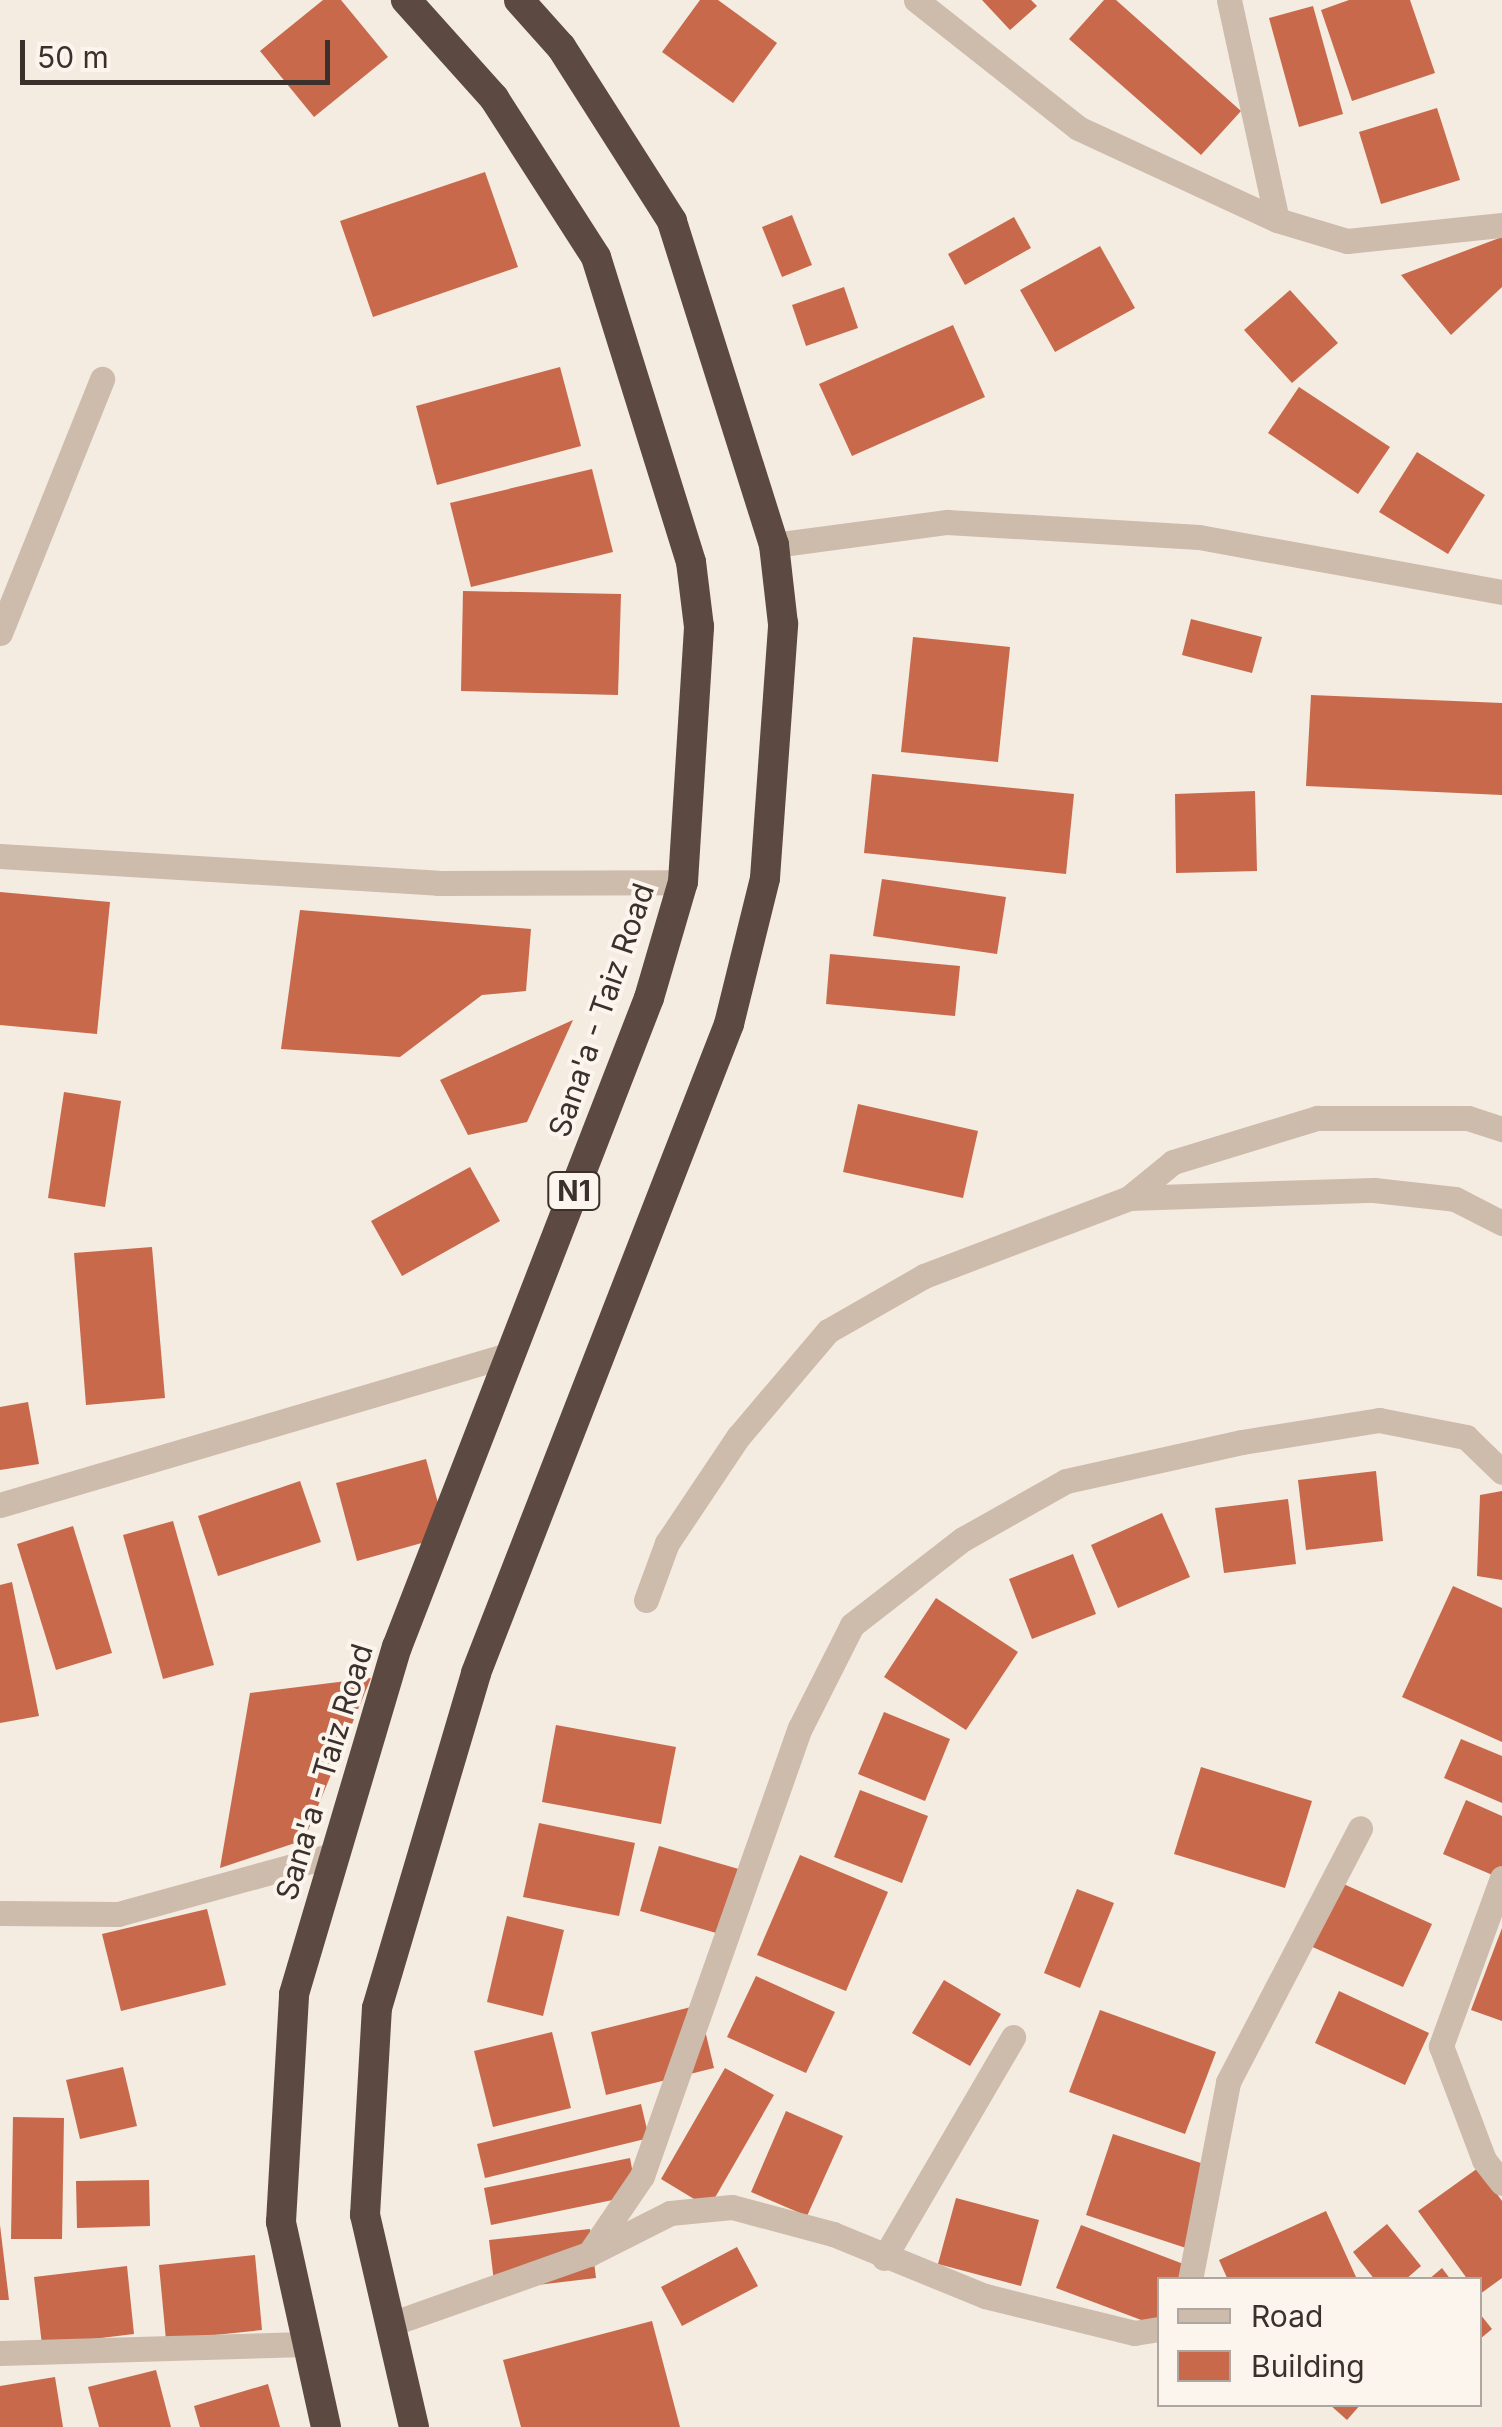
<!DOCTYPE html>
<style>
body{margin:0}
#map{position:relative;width:1502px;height:2427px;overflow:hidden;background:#f4ebe1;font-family:Inter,sans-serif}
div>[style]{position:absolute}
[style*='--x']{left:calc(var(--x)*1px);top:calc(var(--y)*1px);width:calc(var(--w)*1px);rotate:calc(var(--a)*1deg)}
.building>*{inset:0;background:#c8694b}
.street>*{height:25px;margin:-12.5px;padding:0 12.5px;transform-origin:12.5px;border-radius:12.5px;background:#cdbbac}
.highway>*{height:30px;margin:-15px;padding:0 15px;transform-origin:15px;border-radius:15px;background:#5c4a42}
span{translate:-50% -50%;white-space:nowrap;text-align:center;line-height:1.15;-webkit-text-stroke:8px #fbf5ee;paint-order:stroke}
.shield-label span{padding:2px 8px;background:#fbf5ee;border:2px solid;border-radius:8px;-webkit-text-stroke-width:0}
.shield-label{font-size:28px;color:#3b302b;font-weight:700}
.street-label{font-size:30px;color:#3b302b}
.legend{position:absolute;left:1157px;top:2277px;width:325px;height:130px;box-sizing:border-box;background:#fbf5ee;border:2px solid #aea6a0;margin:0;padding:12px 18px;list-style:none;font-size:30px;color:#3b302b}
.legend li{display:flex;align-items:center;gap:20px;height:50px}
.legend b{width:50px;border:2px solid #aea6a0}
.scale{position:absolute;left:20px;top:40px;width:310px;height:45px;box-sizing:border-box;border:5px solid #3b302b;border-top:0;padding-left:12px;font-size:30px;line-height:35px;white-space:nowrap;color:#3b302b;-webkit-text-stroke:8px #fbf5ee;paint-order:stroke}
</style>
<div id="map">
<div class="building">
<div style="clip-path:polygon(323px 0,341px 0,388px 57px,314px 117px,260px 51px)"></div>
<div style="clip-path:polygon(700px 0,718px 0,777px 43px,733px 103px,662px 52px)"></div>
<div style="clip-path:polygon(982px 0,1031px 0,1037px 6px,1010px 30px)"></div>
<div style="clip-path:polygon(1104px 0,1116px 0,1241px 111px,1201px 155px,1069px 39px)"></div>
<div style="clip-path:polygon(1349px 0,1410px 0,1435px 73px,1352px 101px,1321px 10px)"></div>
<div style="clip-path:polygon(1313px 6px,1343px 114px,1299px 127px,1269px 18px)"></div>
<div style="clip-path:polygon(1437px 108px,1460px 180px,1381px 204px,1359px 132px)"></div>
<div style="clip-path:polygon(485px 172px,518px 267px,373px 317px,340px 221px)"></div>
<div style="clip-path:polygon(792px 215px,812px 265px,782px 277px,762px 227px)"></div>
<div style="clip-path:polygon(1014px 217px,1031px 248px,965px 285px,948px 254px)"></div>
<div style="clip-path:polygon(1502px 237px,1502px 287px,1451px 335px,1401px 275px)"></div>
<div style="clip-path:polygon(1100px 246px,1135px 308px,1055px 352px,1020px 290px)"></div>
<div style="clip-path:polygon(844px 287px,858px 328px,806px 346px,792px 305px)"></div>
<div style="clip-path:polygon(1290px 290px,1338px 343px,1292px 383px,1244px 330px)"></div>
<div style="clip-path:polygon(953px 325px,985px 397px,852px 456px,819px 384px)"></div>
<div style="clip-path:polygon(560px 367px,581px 446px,437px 485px,416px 406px)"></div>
<div style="clip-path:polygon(1299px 387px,1390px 447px,1358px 494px,1268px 433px)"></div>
<div style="clip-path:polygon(1417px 452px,1485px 495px,1448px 554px,1379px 512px)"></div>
<div style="clip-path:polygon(592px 469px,613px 552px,471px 587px,450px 503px)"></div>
<div style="clip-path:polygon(463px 591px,621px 594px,618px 695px,461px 691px)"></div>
<div style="clip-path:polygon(1191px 619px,1262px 637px,1252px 673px,1182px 655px)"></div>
<div style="clip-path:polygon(913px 637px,1010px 647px,998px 762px,901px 752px)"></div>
<div style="clip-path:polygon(1311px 695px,1502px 703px,1502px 795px,1306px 786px)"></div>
<div style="clip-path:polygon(872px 774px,1074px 794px,1066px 874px,864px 853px)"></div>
<div style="clip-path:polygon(1255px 791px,1257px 871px,1176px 873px,1175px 794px)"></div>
<div style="clip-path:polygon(882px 879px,1006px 897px,997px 954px,873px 936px)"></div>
<div style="clip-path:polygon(0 892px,110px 902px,97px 1034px,0 1025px)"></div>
<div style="clip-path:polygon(300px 910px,531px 929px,526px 991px,482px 995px,400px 1057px,281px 1049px)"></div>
<div style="clip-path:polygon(830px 954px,960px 966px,955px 1016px,826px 1004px)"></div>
<div style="clip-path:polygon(573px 1020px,527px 1122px,468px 1135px,440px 1080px)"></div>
<div style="clip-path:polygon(64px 1092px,121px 1101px,105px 1207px,48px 1198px)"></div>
<div style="clip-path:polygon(858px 1104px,978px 1131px,963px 1198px,843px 1172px)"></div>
<div style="clip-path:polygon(470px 1167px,500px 1221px,402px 1276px,371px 1221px)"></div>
<div style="clip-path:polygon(152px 1247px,165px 1398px,86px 1405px,74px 1253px)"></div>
<div style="clip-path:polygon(28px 1402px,39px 1464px,0 1470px,0 1407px)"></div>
<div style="clip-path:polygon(426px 1459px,447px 1536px,357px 1561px,336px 1483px)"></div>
<div style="clip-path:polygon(1376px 1471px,1383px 1541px,1306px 1550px,1298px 1480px)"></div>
<div style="clip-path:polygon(300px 1481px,321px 1542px,218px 1576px,198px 1516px)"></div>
<div style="clip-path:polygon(1502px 1491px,1502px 1580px,1477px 1576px,1480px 1495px)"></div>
<div style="clip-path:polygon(1288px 1499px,1296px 1564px,1224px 1573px,1215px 1508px)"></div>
<div style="clip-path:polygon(1162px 1513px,1190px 1577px,1118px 1608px,1091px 1545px)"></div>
<div style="clip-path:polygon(173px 1521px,214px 1665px,163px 1679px,123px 1535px)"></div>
<div style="clip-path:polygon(73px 1526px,112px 1653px,56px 1670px,17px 1544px)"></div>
<div style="clip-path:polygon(1073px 1554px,1096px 1614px,1032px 1639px,1009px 1579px)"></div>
<div style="clip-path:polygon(12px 1582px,39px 1716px,0 1723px,0 1585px)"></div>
<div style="clip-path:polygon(1453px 1586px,1502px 1608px,1502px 1742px,1402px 1697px)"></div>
<div style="clip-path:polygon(936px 1598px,1018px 1652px,966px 1730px,884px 1677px)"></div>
<div style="clip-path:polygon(371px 1678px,304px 1840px,220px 1868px,250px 1693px)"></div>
<div style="clip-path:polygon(884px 1712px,950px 1739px,925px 1801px,858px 1774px)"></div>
<div style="clip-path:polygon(556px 1725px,676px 1747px,661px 1824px,542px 1802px)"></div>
<div style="clip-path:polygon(1461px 1739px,1502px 1756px,1502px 1803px,1444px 1778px)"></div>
<div style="clip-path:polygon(1201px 1767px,1312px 1801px,1285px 1888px,1174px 1854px)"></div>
<div style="clip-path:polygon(860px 1790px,928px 1816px,902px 1883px,834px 1857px)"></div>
<div style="clip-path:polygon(1466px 1800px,1502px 1816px,1502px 1879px,1443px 1854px)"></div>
<div style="clip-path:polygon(539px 1823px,635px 1843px,619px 1916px,523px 1897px)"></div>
<div style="clip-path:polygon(659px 1846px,756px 1874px,737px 1939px,640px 1911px)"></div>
<div style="clip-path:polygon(800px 1855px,888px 1892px,846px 1991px,757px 1955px)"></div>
<div style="clip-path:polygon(1337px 1881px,1432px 1924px,1403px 1987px,1308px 1945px)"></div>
<div style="clip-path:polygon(1077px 1889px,1114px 1903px,1080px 1988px,1044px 1973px)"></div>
<div style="clip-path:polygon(207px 1909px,226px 1985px,121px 2011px,102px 1934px)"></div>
<div style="clip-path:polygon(507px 1916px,564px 1930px,543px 2016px,487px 2002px)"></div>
<div style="clip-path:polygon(1502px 1928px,1502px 2021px,1471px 2010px)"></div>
<div style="clip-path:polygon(756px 1976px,835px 2012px,806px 2073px,727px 2037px)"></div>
<div style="clip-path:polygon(944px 1980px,1001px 2014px,970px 2066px,912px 2033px)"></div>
<div style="clip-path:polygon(1339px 1991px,1429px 2033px,1405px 2085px,1315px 2043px)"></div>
<div style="clip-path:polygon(699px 2005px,714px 2068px,606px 2095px,591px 2032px)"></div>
<div style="clip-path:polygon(1100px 2010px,1216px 2052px,1185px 2134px,1069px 2092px)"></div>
<div style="clip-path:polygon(552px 2032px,571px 2108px,493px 2127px,474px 2051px)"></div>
<div style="clip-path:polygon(123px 2067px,137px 2126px,80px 2139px,66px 2080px)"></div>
<div style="clip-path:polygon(725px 2068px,774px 2095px,709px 2208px,661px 2179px)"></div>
<div style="clip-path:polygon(641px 2104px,649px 2138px,485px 2178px,477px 2144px)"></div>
<div style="clip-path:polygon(786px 2111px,843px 2136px,807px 2216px,751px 2192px)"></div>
<div style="clip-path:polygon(13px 2117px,64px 2118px,62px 2239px,11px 2239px)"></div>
<div style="clip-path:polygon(1113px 2134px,1219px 2169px,1192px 2250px,1086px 2215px)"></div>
<div style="clip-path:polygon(630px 2158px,637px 2195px,491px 2225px,484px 2188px)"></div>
<div style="clip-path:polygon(1478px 2168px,1502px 2201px,1502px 2278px,1480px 2294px,1480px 2280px,1468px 2280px,1418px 2211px)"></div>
<div style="clip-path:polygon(149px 2180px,150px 2226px,77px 2228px,76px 2181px)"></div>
<div style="clip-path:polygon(956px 2198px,1039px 2220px,1021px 2286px,938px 2264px)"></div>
<div style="clip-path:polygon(1326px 2211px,1356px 2277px,1228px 2280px,1219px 2260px)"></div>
<div style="clip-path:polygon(1387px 2224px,1421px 2266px,1405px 2280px,1375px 2280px,1353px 2252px)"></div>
<div style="clip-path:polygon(0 2225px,9px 2300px,0 2300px)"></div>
<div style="clip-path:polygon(1081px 2225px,1194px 2268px,1190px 2280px,1160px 2280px,1160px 2327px,1056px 2288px)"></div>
<div style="clip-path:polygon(590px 2229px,596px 2278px,495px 2290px,489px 2240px)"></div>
<div style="clip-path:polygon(737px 2247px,758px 2286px,682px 2326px,661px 2287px)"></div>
<div style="clip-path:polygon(255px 2255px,262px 2330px,166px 2340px,159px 2265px)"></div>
<div style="clip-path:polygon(127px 2266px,134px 2334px,42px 2345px,34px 2277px)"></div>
<div style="clip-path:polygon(1442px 2268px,1451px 2280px,1428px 2280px)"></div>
<div style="clip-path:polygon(1480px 2314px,1492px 2329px,1480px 2339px)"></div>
<div style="clip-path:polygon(652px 2321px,680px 2427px,521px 2427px,503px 2360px)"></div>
<div style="clip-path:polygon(156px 2370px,171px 2427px,99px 2427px,88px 2387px)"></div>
<div style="clip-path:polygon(55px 2377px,63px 2427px,0 2427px,0 2386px)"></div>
<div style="clip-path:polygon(268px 2384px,280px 2427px,200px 2427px,194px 2406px)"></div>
<div style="clip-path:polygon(1329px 2404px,1361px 2404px,1347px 2420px)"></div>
</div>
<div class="street">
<div style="--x:916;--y:0;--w:206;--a:38.3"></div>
<div style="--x:1078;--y:128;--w:219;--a:24.8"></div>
<div style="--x:1277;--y:220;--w:73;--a:16.7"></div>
<div style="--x:1347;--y:241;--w:156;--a:-5.9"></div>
<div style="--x:1229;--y:0;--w:225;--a:77.7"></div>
<div style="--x:774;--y:545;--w:175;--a:-7.6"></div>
<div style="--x:947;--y:522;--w:252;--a:3.4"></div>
<div style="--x:1199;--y:537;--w:308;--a:10.3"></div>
<div style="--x:0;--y:633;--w:274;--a:-68.1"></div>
<div style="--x:0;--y:856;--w:439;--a:3.5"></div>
<div style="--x:438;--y:883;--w:245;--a:-0.2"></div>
<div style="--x:1129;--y:1198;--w:245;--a:-1.9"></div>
<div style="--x:1374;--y:1190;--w:81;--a:6.3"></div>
<div style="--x:1455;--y:1199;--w:53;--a:27.1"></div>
<div style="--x:0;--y:1505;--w:533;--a:-16.46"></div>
<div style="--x:646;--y:1600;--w:61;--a:-69.8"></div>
<div style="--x:667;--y:1543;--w:128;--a:-56.2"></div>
<div style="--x:738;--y:1437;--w:139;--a:-49.7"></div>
<div style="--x:828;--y:1331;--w:111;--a:-29.8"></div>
<div style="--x:924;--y:1276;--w:219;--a:-20.8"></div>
<div style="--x:1129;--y:1198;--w:57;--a:-39.3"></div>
<div style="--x:1173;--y:1162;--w:151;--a:-17"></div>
<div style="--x:1317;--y:1118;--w:151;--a:0"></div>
<div style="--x:1468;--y:1118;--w:36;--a:18"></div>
<div style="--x:1502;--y:1878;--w:179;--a:110"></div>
<div style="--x:1441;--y:2046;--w:122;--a:69.3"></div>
<div style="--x:1484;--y:2160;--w:29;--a:52"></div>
<div style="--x:0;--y:1913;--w:118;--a:0.5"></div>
<div style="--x:118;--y:1914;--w:226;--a:-15.4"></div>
<div style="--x:589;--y:2254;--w:94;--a:-55.8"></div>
<div style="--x:642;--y:2176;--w:475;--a:-70.6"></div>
<div style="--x:800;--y:1728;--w:115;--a:-63.2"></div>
<div style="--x:852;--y:1625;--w:140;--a:-37.8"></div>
<div style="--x:963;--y:1539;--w:118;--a:-29.4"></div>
<div style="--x:1066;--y:1481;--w:180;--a:-12.5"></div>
<div style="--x:1242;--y:1442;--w:139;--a:-9.1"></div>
<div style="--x:1379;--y:1420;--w:89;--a:11.1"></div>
<div style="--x:1466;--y:1437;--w:50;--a:44.2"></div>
<div style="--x:884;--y:2258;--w:256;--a:-59.7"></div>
<div style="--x:1190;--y:2280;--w:202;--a:-79.1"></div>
<div style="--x:1228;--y:2082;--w:286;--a:-62.5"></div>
<div style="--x:388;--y:2325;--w:213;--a:-19.5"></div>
<div style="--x:589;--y:2254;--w:91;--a:-26.8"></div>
<div style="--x:670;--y:2213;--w:62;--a:-5.5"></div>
<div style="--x:732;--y:2207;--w:105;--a:15"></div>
<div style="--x:833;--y:2234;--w:164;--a:22.2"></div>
<div style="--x:985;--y:2296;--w:154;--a:13.9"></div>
<div style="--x:1134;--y:2333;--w:26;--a:-9"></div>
<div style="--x:0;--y:2353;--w:306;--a:-1.7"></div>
</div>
<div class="highway">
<div style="--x:326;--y:2427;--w:210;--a:-102.4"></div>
<div style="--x:281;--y:2222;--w:228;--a:-86.7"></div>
<div style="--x:294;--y:1994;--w:362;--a:-73.5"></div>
<div style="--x:397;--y:1647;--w:696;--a:-68.78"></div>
<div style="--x:649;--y:998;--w:121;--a:-73.7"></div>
<div style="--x:683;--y:882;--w:256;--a:-86.4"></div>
<div style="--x:699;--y:627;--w:65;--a:-97"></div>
<div style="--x:691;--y:562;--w:319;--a:-107.3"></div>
<div style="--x:596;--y:257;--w:189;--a:-122.7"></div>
<div style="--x:494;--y:98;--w:132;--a:-131.9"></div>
<div style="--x:414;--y:2427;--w:218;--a:-103"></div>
<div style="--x:365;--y:2215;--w:207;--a:-86.7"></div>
<div style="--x:377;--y:2008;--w:349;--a:-73.5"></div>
<div style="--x:476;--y:1673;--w:697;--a:-68.7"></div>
<div style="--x:729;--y:1024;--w:150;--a:-76.1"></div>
<div style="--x:765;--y:878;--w:255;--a:-85.9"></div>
<div style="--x:783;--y:624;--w:80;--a:-96.5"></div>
<div style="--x:774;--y:545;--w:340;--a:-107.5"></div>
<div style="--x:672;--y:221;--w:206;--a:-122.5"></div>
<div style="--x:561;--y:47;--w:63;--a:-131.8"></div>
</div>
<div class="shield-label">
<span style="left:574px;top:1191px">N1</span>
</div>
<div class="street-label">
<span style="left:601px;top:1010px;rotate:-71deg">Sana'a - Taiz Road</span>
<span style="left:324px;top:1772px;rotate:-73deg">Sana'a - Taiz Road</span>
</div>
<ul class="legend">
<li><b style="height:12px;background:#cdbbac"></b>Road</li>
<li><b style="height:28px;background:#c8694b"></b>Building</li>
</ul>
<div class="scale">50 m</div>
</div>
